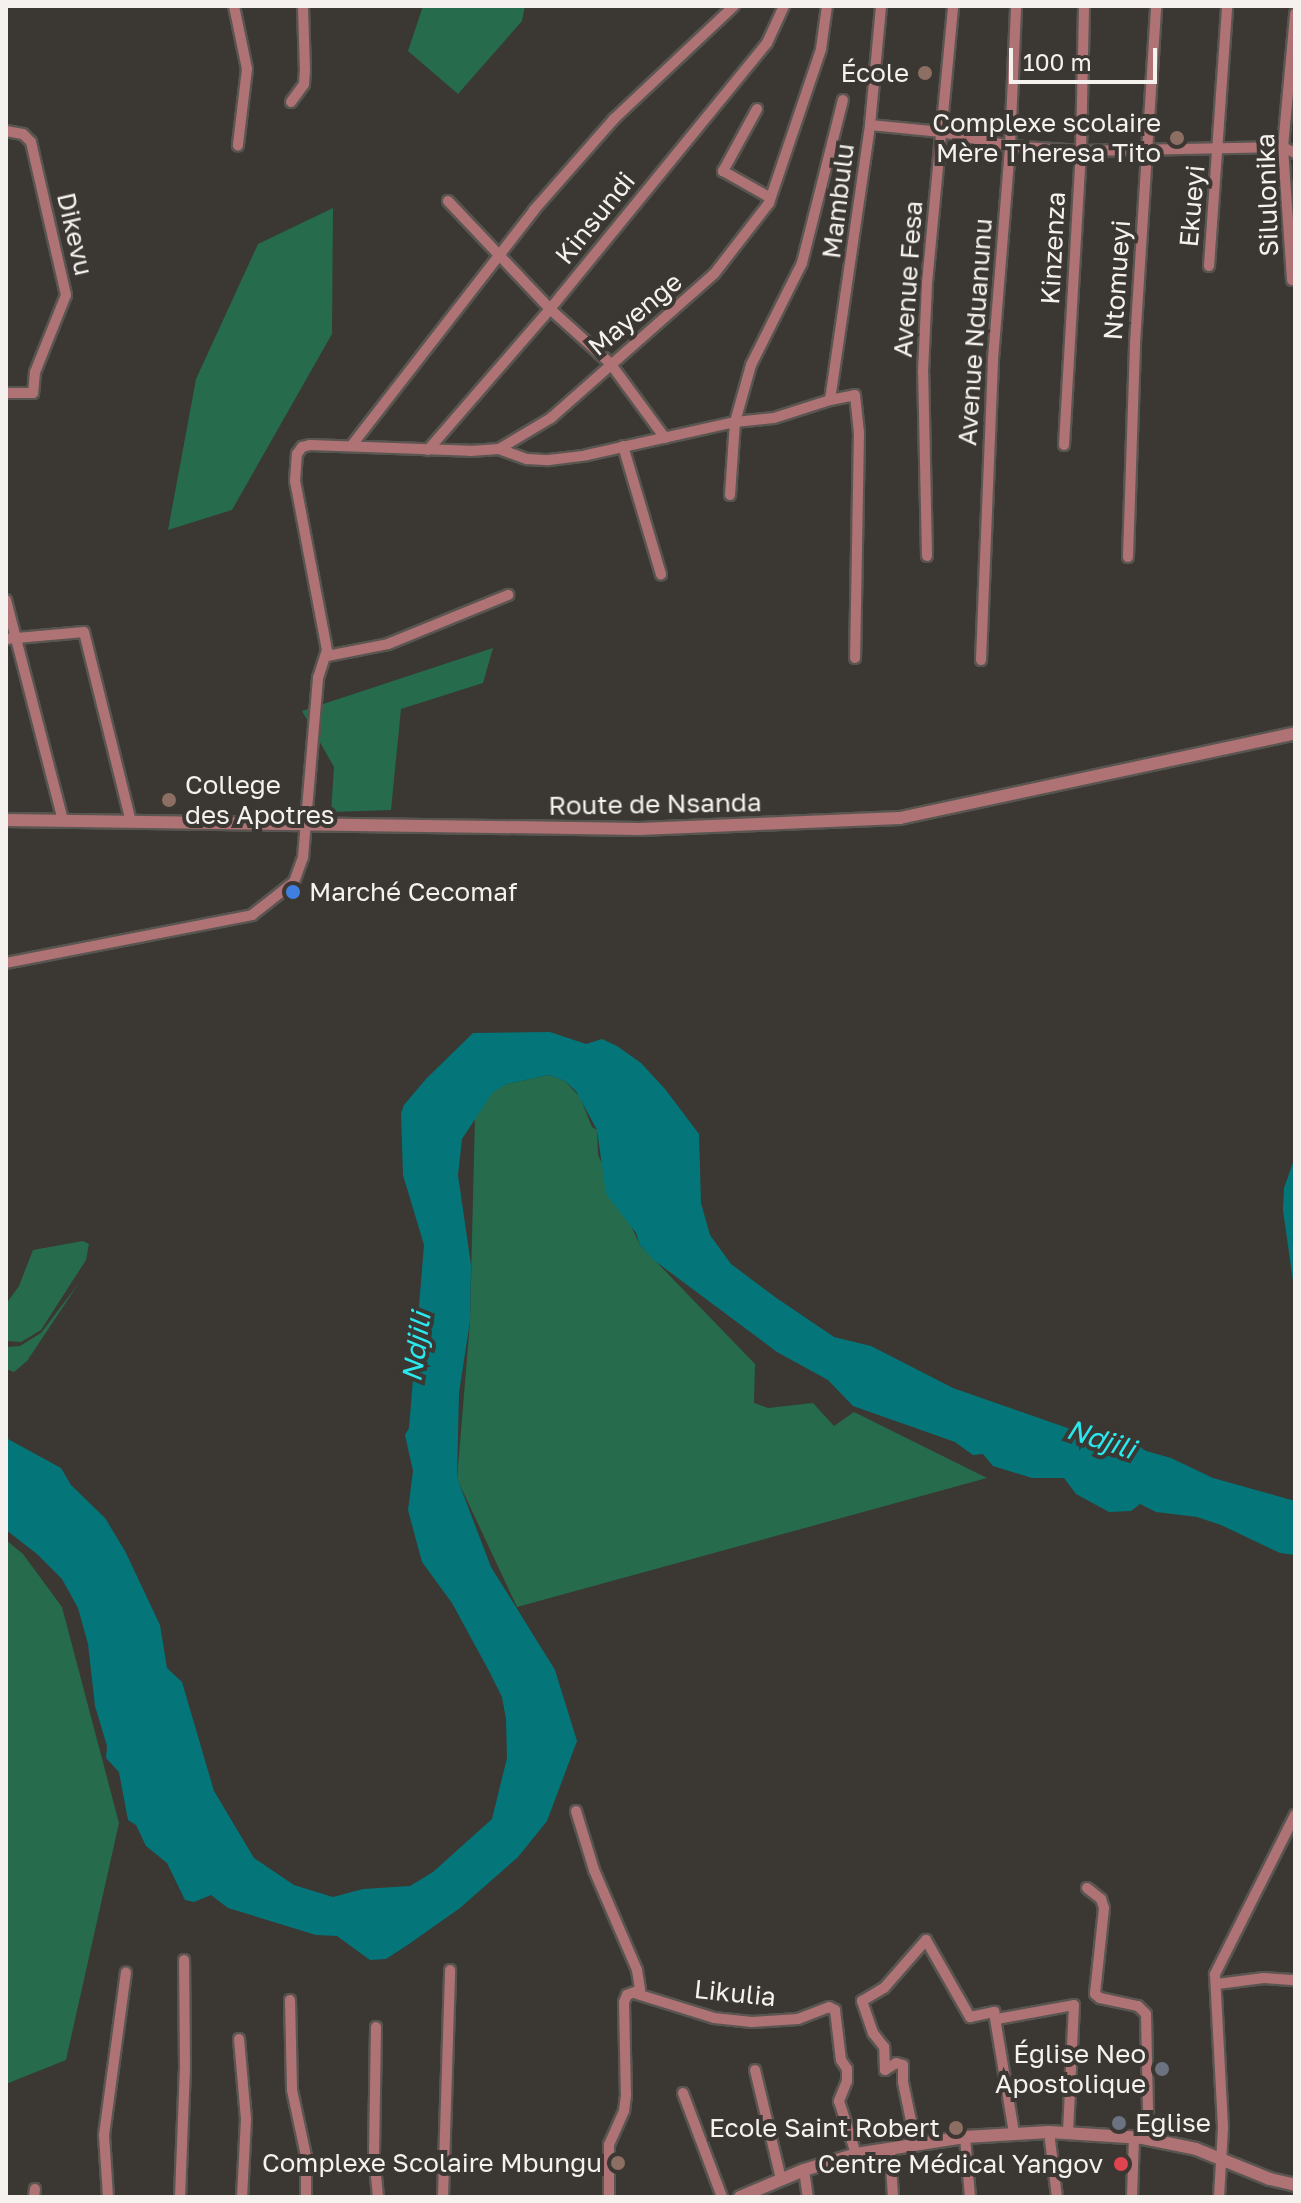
<!DOCTYPE html>
<meta charset="utf-8">
<style>
body{margin:0}
#map{position:relative;width:1301px;height:2203px;overflow:hidden;background:#3b3732;font-family:"Golos Text",sans-serif}
div>[style]{position:absolute}
[style*='--x']{left:calc(var(--x)*1px);top:calc(var(--y)*1px);width:calc(var(--w)*1px);rotate:calc(var(--a)*1deg)}
.green>*{inset:0;background:#256b4c}
.water>*{inset:0;background:#04767a}
.roads{filter:drop-shadow(2px 0 #595550) drop-shadow(-2px 0 #595550) drop-shadow(0 2px #595550) drop-shadow(0 -2px #595550)}
.minor>*{height:10px;margin:-5px;padding:0 5px;transform-origin:5px;border-radius:5px;background:#af7375}
.tertiary>*{height:12px;margin:-6px;padding:0 6px;transform-origin:6px;border-radius:6px;background:#af7375}
.dots>*{width:22px;height:22px;translate:-50% -50%;box-sizing:border-box;border:4px solid #3b3732;border-radius:50%}
span{translate:-50% -50%;white-space:nowrap;text-align:center;line-height:1.15;-webkit-text-stroke:8px #3b3732;paint-order:stroke}
.poi-label{font-size:26px;color:#f4f1ee}
.right{translate:-100% -50%;text-align:right}
.left{translate:0 -50%;text-align:left}
.street-label{font-size:26px;color:#f4f1ee}
.water-label{font-size:28px;color:#29e8ee;font-style:italic}
.frame{position:absolute;inset:0;border:8px solid #f4f1ee;pointer-events:none}
.scale{position:absolute;left:1009px;top:48px;width:148px;height:36px;box-sizing:border-box;border:4px solid #f4f1ee;border-top:0;padding-left:10px;font-size:24px;line-height:28px;white-space:nowrap;color:#f4f1ee;-webkit-text-stroke:6px #3b3732;paint-order:stroke}
</style>
<div id="map">
<div class="green">
<div style="clip-path:polygon(423px 6px,525px 6px,522px 21px,458px 94px,408px 51px)"></div>
<div style="clip-path:polygon(333px 208px,332px 334px,232px 510px,168px 530px,196px 379px,258px 244px)"></div>
<div style="clip-path:polygon(493px 648px,483px 683px,401px 709px,391px 810px,331px 812px,334px 767px,302px 711px)"></div>
<div style="clip-path:polygon(549px 1075px,565px 1081px,580px 1097px,592px 1127px,597px 1130px,598px 1155px,640px 1245px,755px 1364px,754px 1403px,768px 1408px,813px 1403px,834px 1426px,854px 1412px,987px 1478px,517px 1607px,457px 1479px,470px 1322px,475px 1114px,493px 1091px,507px 1084px)"></div>
<div style="clip-path:polygon(83px 1241px,89px 1244px,86px 1260px,41px 1330px,21px 1342px,6px 1341px,6px 1304px,19px 1286px,33px 1250px)"></div>
<div style="clip-path:polygon(79px 1283px,27px 1361px,14px 1372px,6px 1369px,6px 1347px,20px 1346px,41px 1333px)"></div>
<div style="clip-path:polygon(6px 1540px,23px 1554px,62px 1607px,119px 1823px,66px 2060px,6px 2084px)"></div>
</div>
<div class="water">
<div style="clip-path:polygon(550px 1032px,586px 1044px,602px 1039px,617px 1046px,641px 1063px,665px 1089px,699px 1134px,701px 1203px,710px 1235px,731px 1264px,775px 1297px,834px 1337px,871px 1346px,953px 1388px,1099px 1439px,1128px 1439px,1146px 1451px,1171px 1458px,1213px 1478px,1295px 1501px,1295px 1555px,1280px 1553px,1221px 1525px,1197px 1517px,1156px 1512px,1140px 1504px,1131px 1511px,1109px 1512px,1076px 1494px,1064px 1478px,1032px 1478px,993px 1466px,983px 1454px,973px 1455px,955px 1442px,853px 1406px,828px 1380px,777px 1352px,655px 1261px,640px 1245px,636px 1233px,606px 1194px,597px 1130px,576px 1091px,565px 1081px,549px 1075px,507px 1084px,493px 1092px,462px 1139px,458px 1175px,471px 1265px,470px 1321px,459px 1393px,457px 1478px,491px 1567px,555px 1670px,577px 1741px,547px 1821px,518px 1857px,460px 1908px,409px 1944px,386px 1959px,370px 1960px,337px 1936px,316px 1935px,228px 1908px,211px 1895px,194px 1902px,185px 1900px,167px 1863px,146px 1846px,136px 1825px,128px 1820px,119px 1772px,106px 1758px,107px 1746px,95px 1706px,88px 1644px,78px 1608px,62px 1579px,37px 1554px,6px 1530px,6px 1438px,61px 1468px,71px 1485px,105px 1518px,125px 1551px,160px 1625px,167px 1668px,182px 1682px,214px 1791px,254px 1858px,294px 1885px,333px 1897px,363px 1889px,410px 1886px,433px 1872px,492px 1819px,507px 1758px,506px 1719px,502px 1697px,489px 1671px,452px 1603px,422px 1562px,408px 1510px,413px 1471px,405px 1435px,409px 1428px,424px 1245px,403px 1175px,401px 1113px,404px 1105px,426px 1079px,473px 1033px)"></div>
<div style="clip-path:polygon(1295px 1157px,1295px 1295px,1283px 1210px,1284px 1188px)"></div>
</div>
<div class="roads">
<div class="minor">
<div style="--x:234;--y:6;--w:64;--a:78.3"></div>
<div style="--x:247;--y:69;--w:77;--a:96.8"></div>
<div style="--x:291;--y:102;--w:22;--a:-54"></div>
<div style="--x:304;--y:84;--w:13;--a:-86"></div>
<div style="--x:305;--y:71;--w:65;--a:-91.8"></div>
<div style="--x:757;--y:109;--w:71;--a:118.7"></div>
<div style="--x:723;--y:171;--w:53;--a:29.5"></div>
<div style="--x:870;--y:125;--w:72;--a:5.6"></div>
<div style="--x:942;--y:132;--w:69;--a:11.6"></div>
<div style="--x:1010;--y:146;--w:71;--a:4"></div>
<div style="--x:1081;--y:151;--w:202;--a:-1.1"></div>
<div style="--x:1283;--y:147;--w:13;--a:27"></div>
<div style="--x:6;--y:131;--w:17;--a:10"></div>
<div style="--x:23;--y:134;--w:11;--a:45"></div>
<div style="--x:31;--y:142;--w:157;--a:77.1"></div>
<div style="--x:66;--y:295;--w:83;--a:111.9"></div>
<div style="--x:35;--y:372;--w:21;--a:95"></div>
<div style="--x:33;--y:393;--w:27;--a:180"></div>
<div style="--x:448;--y:201;--w:149;--a:46.6"></div>
<div style="--x:550;--y:309;--w:81;--a:42"></div>
<div style="--x:610;--y:363;--w:93;--a:53.7"></div>
<div style="--x:1209;--y:266;--w:261;--a:-86"></div>
<div style="--x:1292;--y:280;--w:133;--a:-93.9"></div>
<div style="--x:1283;--y:147;--w:134;--a:-84.8"></div>
<div style="--x:830;--y:400;--w:25;--a:-11"></div>
<div style="--x:855;--y:395;--w:38;--a:84"></div>
<div style="--x:859;--y:433;--w:225;--a:91"></div>
<div style="--x:352;--y:445;--w:297;--a:-52.2"></div>
<div style="--x:534;--y:210;--w:121;--a:-48.7"></div>
<div style="--x:614;--y:119;--w:165;--a:-43.3"></div>
<div style="--x:1064;--y:445;--w:294;--a:-86.7"></div>
<div style="--x:1081;--y:151;--w:145;--a:-88.8"></div>
<div style="--x:623;--y:446;--w:134;--a:73.5"></div>
<div style="--x:499;--y:449;--w:30;--a:20"></div>
<div style="--x:527;--y:459;--w:22;--a:3"></div>
<div style="--x:549;--y:460;--w:38;--a:-7"></div>
<div style="--x:587;--y:455;--w:152;--a:-12.6"></div>
<div style="--x:735;--y:422;--w:59;--a:-74.3"></div>
<div style="--x:751;--y:365;--w:114;--a:-63.4"></div>
<div style="--x:802;--y:263;--w:168;--a:-75.9"></div>
<div style="--x:428;--y:450;--w:186;--a:-49.1"></div>
<div style="--x:550;--y:309;--w:343;--a:-50.8"></div>
<div style="--x:767;--y:43;--w:41;--a:-65.3"></div>
<div style="--x:730;--y:495;--w:73;--a:-86.1"></div>
<div style="--x:735;--y:422;--w:39;--a:-6"></div>
<div style="--x:774;--y:418;--w:59;--a:-17.8"></div>
<div style="--x:830;--y:400;--w:278;--a:-81.7"></div>
<div style="--x:870;--y:125;--w:120;--a:-84.7"></div>
<div style="--x:927;--y:556;--w:184;--a:-91.2"></div>
<div style="--x:923;--y:372;--w:89;--a:-87.4"></div>
<div style="--x:927;--y:283;--w:278;--a:-84.6"></div>
<div style="--x:1128;--y:557;--w:214;--a:-88.1"></div>
<div style="--x:1135;--y:343;--w:338;--a:-86.4"></div>
<div style="--x:6;--y:600;--w:227;--a:75.5"></div>
<div style="--x:6;--y:639;--w:78;--a:-5.1"></div>
<div style="--x:84;--y:632;--w:196;--a:76.1"></div>
<div style="--x:327;--y:656;--w:62;--a:-11.1"></div>
<div style="--x:388;--y:644;--w:130;--a:-22.2"></div>
<div style="--x:981;--y:660;--w:301;--a:-87.7"></div>
<div style="--x:993;--y:359;--w:214;--a:-85.4"></div>
<div style="--x:1010;--y:146;--w:140;--a:-87.5"></div>
<div style="--x:6;--y:963;--w:251;--a:-11"></div>
<div style="--x:252;--y:915;--w:53;--a:-38.2"></div>
<div style="--x:294;--y:882;--w:27;--a:-70"></div>
<div style="--x:303;--y:857;--w:180;--a:-85.2"></div>
<div style="--x:318;--y:678;--w:29;--a:-72"></div>
<div style="--x:327;--y:650;--w:172;--a:-100.7"></div>
<div style="--x:295;--y:481;--w:27;--a:-86"></div>
<div style="--x:297;--y:454;--w:9;--a:-54"></div>
<div style="--x:302;--y:447;--w:8;--a:-14"></div>
<div style="--x:310;--y:445;--w:160;--a:2.1"></div>
<div style="--x:470;--y:451;--w:29;--a:-4"></div>
<div style="--x:499;--y:449;--w:61;--a:-30.8"></div>
<div style="--x:551;--y:418;--w:217;--a:-41.5"></div>
<div style="--x:714;--y:274;--w:90;--a:-52.2"></div>
<div style="--x:769;--y:203;--w:163;--a:-71.3"></div>
<div style="--x:821;--y:49;--w:43;--a:-82.1"></div>
<div style="--x:576;--y:1811;--w:62;--a:73"></div>
<div style="--x:594;--y:1870;--w:109;--a:66.7"></div>
<div style="--x:637;--y:1970;--w:20;--a:81"></div>
<div style="--x:640;--y:1990;--w:14;--a:159"></div>
<div style="--x:627;--y:1995;--w:8;--a:113"></div>
<div style="--x:624;--y:2002;--w:93;--a:88.8"></div>
<div style="--x:626;--y:2095;--w:16;--a:97"></div>
<div style="--x:624;--y:2111;--w:37;--a:114"></div>
<div style="--x:609;--y:2145;--w:52;--a:90"></div>
<div style="--x:1087;--y:1888;--w:18;--a:38"></div>
<div style="--x:1101;--y:1899;--w:9;--a:72"></div>
<div style="--x:1104;--y:1908;--w:86;--a:96"></div>
<div style="--x:1095;--y:1994;--w:6;--a:39"></div>
<div style="--x:1100;--y:1998;--w:39;--a:12"></div>
<div style="--x:1138;--y:2006;--w:11;--a:45"></div>
<div style="--x:1146;--y:2014;--w:97;--a:88.8"></div>
<div style="--x:1148;--y:2111;--w:27;--a:100"></div>
<div style="--x:1217;--y:1984;--w:47;--a:-7.3"></div>
<div style="--x:1264;--y:1978;--w:31;--a:4"></div>
<div style="--x:637;--y:1994;--w:81;--a:17.3"></div>
<div style="--x:714;--y:2018;--w:38;--a:6"></div>
<div style="--x:752;--y:2022;--w:46;--a:-3.7"></div>
<div style="--x:798;--y:2019;--w:33;--a:-21"></div>
<div style="--x:829;--y:2007;--w:7;--a:27"></div>
<div style="--x:835;--y:2010;--w:50;--a:83.2"></div>
<div style="--x:841;--y:2060;--w:11;--a:56"></div>
<div style="--x:847;--y:2069;--w:12;--a:90"></div>
<div style="--x:847;--y:2081;--w:22;--a:112"></div>
<div style="--x:839;--y:2101;--w:56;--a:72.2"></div>
<div style="--x:290;--y:2000;--w:90;--a:88.7"></div>
<div style="--x:292;--y:2090;--w:67;--a:78"></div>
<div style="--x:306;--y:2156;--w:41;--a:90"></div>
<div style="--x:997;--y:2019;--w:78;--a:-10.3"></div>
<div style="--x:1074;--y:2005;--w:128;--a:92.7"></div>
<div style="--x:376;--y:2027;--w:129;--a:90.9"></div>
<div style="--x:374;--y:2156;--w:41;--a:84.4"></div>
<div style="--x:239;--y:2039;--w:80;--a:85"></div>
<div style="--x:246;--y:2119;--w:78;--a:92.9"></div>
<div style="--x:755;--y:2070;--w:112;--a:76.6"></div>
<div style="--x:683;--y:2093;--w:111;--a:69.4"></div>
<div style="--x:1049;--y:2132;--w:65;--a:83"></div>
<div style="--x:965;--y:2137;--w:60;--a:85.2"></div>
<div style="--x:916;--y:2145;--w:64;--a:-101.7"></div>
<div style="--x:903;--y:2082;--w:17;--a:-90"></div>
<div style="--x:903;--y:2065;--w:7;--a:-164"></div>
<div style="--x:896;--y:2063;--w:13;--a:148"></div>
<div style="--x:885;--y:2070;--w:23;--a:-92"></div>
<div style="--x:884;--y:2047;--w:18;--a:-128"></div>
<div style="--x:873;--y:2033;--w:34;--a:-109"></div>
<div style="--x:862;--y:2001;--w:26;--a:-31"></div>
<div style="--x:884;--y:1988;--w:64;--a:-48.8"></div>
<div style="--x:926;--y:1940;--w:89;--a:60.3"></div>
<div style="--x:970;--y:2017;--w:25;--a:-12"></div>
<div style="--x:994;--y:2012;--w:123;--a:80.6"></div>
<div style="--x:890;--y:2150;--w:47;--a:86.3"></div>
<div style="--x:804;--y:2170;--w:27;--a:82"></div>
<div style="--x:34;--y:2197;--w:8;--a:-83"></div>
<div style="--x:108;--y:2197;--w:62;--a:-93.7"></div>
<div style="--x:104;--y:2135;--w:164;--a:-82.3"></div>
<div style="--x:180;--y:2197;--w:130;--a:-87.8"></div>
<div style="--x:185;--y:2067;--w:107;--a:-90.5"></div>
<div style="--x:443;--y:2197;--w:227;--a:-88.2"></div>
<div style="--x:1132;--y:2197;--w:59;--a:-88.1"></div>
<div style="--x:1219;--y:2197;--w:70;--a:-86.7"></div>
<div style="--x:1223;--y:2127;--w:153;--a:-93"></div>
<div style="--x:1215;--y:1974;--w:178;--a:-63.3"></div>
</div>
<div class="tertiary">
<div style="--x:6;--y:820;--w:634;--a:0.81"></div>
<div style="--x:640;--y:829;--w:260;--a:-2.4"></div>
<div style="--x:900;--y:818;--w:404;--a:-12.1"></div>
<div style="--x:740;--y:2197;--w:69;--a:-22.9"></div>
<div style="--x:804;--y:2170;--w:54;--a:-17.1"></div>
<div style="--x:856;--y:2154;--w:110;--a:-8.9"></div>
<div style="--x:965;--y:2137;--w:84;--a:-3.4"></div>
<div style="--x:1049;--y:2132;--w:94;--a:3.7"></div>
<div style="--x:1143;--y:2138;--w:54;--a:11.7"></div>
<div style="--x:1196;--y:2149;--w:80;--a:22.1"></div>
<div style="--x:1270;--y:2179;--w:26;--a:13"></div>
</div>
</div>
<div class="dots">
<div style="left:925px;top:73px;background:#8d6e63"></div>
<div style="left:1177px;top:138px;background:#8d6e63"></div>
<div style="left:169px;top:800px;background:#8d6e63"></div>
<div style="left:293px;top:892px;background:#3f7fe0"></div>
<div style="left:1162px;top:2069px;background:#6b7280"></div>
<div style="left:1119px;top:2123px;background:#6b7280"></div>
<div style="left:956px;top:2128px;background:#8d6e63"></div>
<div style="left:618px;top:2163px;background:#8d6e63"></div>
<div style="left:1121px;top:2164px;background:#e0444e"></div>
</div>
<div class="poi-label">
<span class="right" style="left:909px;top:73px">École</span>
<span class="right" style="left:1161px;top:138px">Complexe scolaire<br>Mère Theresa Tito</span>
<span class="left" style="left:185px;top:800px">College<br>des Apotres</span>
<span class="left" style="left:309px;top:892px">Marché Cecomaf</span>
<span class="right" style="left:1146px;top:2069px">Église Neo<br>Apostolique</span>
<span class="left" style="left:1135px;top:2123px">Eglise</span>
<span class="right" style="left:940px;top:2128px">Ecole Saint Robert</span>
<span class="right" style="left:602px;top:2163px">Complexe Scolaire Mbungu</span>
<span class="right" style="left:1103px;top:2164px">Centre Médical Yangov</span>
</div>
<div class="street-label">
<span style="left:1267px;top:195px;rotate:-92deg">Silulonika</span>
<span style="left:838px;top:201px;rotate:-83deg">Mambulu</span>
<span style="left:1192px;top:206px;rotate:-85deg">Ekueyi</span>
<span style="left:595px;top:218px;rotate:-51deg">Kinsundi</span>
<span style="left:75px;top:234px;rotate:77deg">Dikevu</span>
<span style="left:1053px;top:248px;rotate:-87deg">Kinzenza</span>
<span style="left:908px;top:279px;rotate:-86deg">Avenue Fesa</span>
<span style="left:1117px;top:280px;rotate:-86deg">Ntomueyi</span>
<span style="left:635px;top:314px;rotate:-40deg">Mayenge</span>
<span style="left:975px;top:332px;rotate:-86deg">Avenue Nduanunu</span>
<span style="left:655px;top:804px;rotate:-1deg">Route de Nsanda</span>
<span style="left:735px;top:1993px;rotate:6deg">Likulia</span>
</div>
<div class="water-label">
<span style="left:416px;top:1347px;rotate:-82deg">Ndjili</span>
<span style="left:1101px;top:1439px;rotate:18deg">Ndjili</span>
</div>
<div class="frame"></div>
<div class="scale">100 m</div>
</div>
